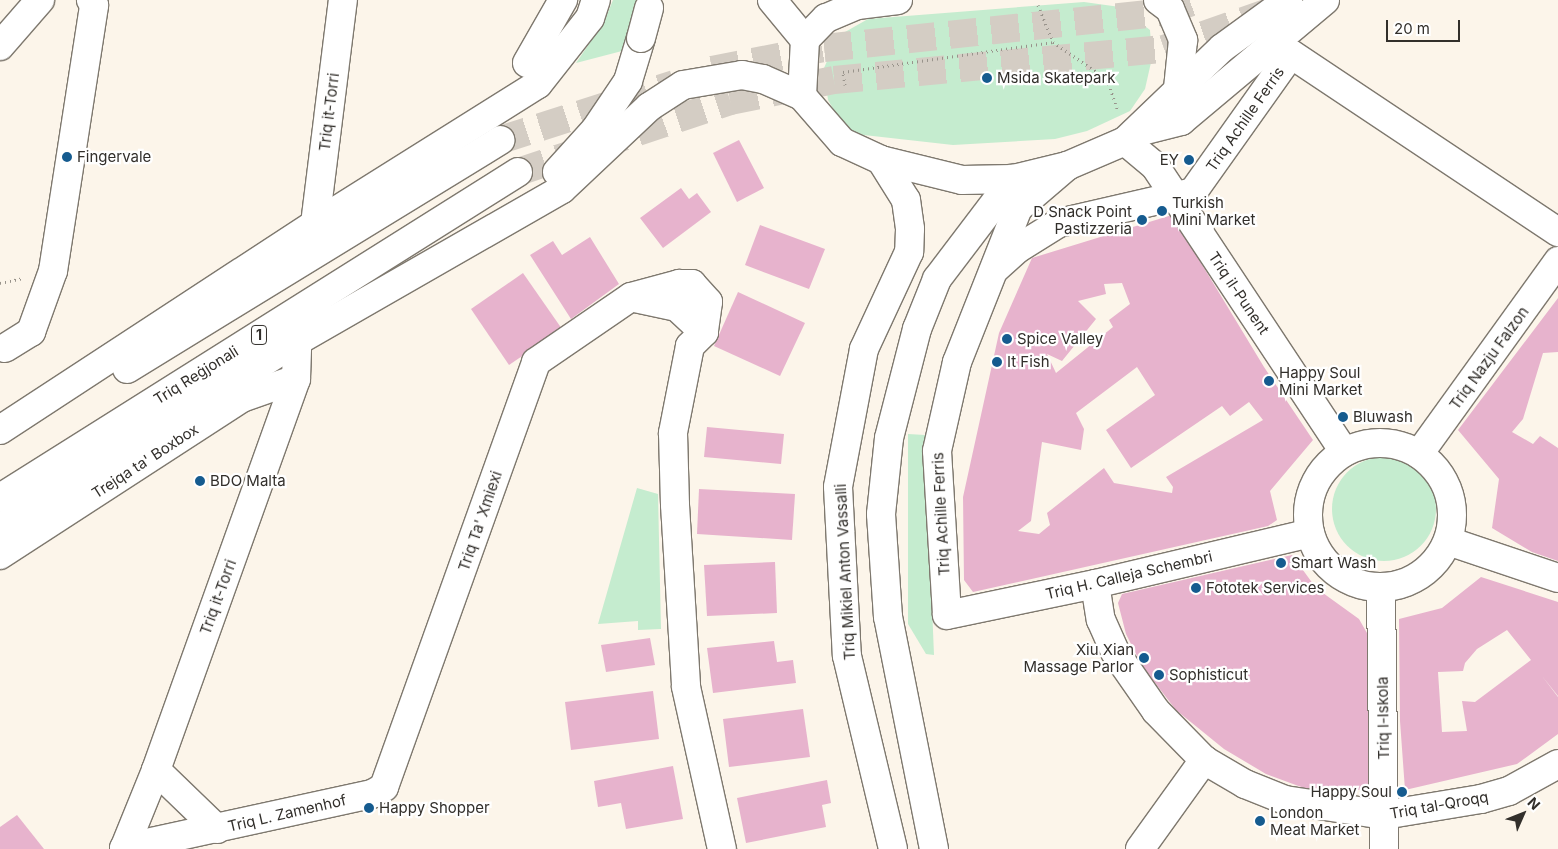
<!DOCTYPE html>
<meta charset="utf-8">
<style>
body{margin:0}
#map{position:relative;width:1558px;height:849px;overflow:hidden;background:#fcf5ea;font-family:Inter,sans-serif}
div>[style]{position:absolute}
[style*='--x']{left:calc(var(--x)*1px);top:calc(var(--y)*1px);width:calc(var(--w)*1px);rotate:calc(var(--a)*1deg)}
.green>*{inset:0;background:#c5eccf}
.round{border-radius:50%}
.building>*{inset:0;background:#e7b3cd}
.highway-tunnel>*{height:28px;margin-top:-14px;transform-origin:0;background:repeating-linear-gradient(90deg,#d4cdc4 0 28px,transparent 0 42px)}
.path>*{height:3px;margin-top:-1.5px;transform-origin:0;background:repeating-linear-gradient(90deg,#98938b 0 1px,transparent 0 5px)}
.roads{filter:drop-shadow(1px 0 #7e786e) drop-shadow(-1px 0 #7e786e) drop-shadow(0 1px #7e786e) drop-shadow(0 -1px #7e786e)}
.minor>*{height:28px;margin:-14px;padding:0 14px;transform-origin:14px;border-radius:14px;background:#fff}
.minor>.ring{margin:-14px;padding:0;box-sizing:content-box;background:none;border:28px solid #fff;border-radius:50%}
.highway>*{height:28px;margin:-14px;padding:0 14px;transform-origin:14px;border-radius:14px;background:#fff}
.bridges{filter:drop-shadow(1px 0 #7e786e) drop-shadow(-1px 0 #7e786e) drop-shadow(0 1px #7e786e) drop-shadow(0 -1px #7e786e)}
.highway-bridge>*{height:28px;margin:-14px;padding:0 14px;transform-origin:14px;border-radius:14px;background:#fff}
.dots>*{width:14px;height:14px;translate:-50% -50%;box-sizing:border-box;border:2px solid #fff;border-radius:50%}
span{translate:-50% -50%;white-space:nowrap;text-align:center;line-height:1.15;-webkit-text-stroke:4.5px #fff;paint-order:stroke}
.shield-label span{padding:1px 4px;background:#fff;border:1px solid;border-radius:4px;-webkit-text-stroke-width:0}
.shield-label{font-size:14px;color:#322f2b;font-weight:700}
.poi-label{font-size:15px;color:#322f2b}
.left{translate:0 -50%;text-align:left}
.right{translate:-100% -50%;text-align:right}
.street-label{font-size:15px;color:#322f2b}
.north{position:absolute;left:1498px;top:789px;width:50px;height:50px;-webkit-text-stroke:4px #fff;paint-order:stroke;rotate:46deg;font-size:14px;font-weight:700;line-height:20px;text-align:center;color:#322f2b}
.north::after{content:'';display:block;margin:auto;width:18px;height:22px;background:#322f2b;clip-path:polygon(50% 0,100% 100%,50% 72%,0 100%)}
.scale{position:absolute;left:1386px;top:20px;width:74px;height:22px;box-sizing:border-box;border:2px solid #322f2b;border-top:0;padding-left:6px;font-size:15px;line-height:18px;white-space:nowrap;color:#322f2b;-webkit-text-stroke:4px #fff;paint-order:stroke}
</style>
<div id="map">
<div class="green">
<div style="clip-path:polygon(613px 0,638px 0,622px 51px,576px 63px,604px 22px)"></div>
<div style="clip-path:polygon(1084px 2px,1120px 7px,1150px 30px,1152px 58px,1145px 89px,1130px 111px,1087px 131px,1055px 139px,953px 145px,855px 134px,839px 119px,828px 100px,824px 68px,838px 36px,868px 19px)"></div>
<div style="clip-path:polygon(908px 434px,925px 435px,934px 655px,926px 654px,908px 624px)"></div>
<div class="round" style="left:1332px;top:457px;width:104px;height:104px"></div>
<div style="clip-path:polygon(637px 488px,658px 494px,661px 629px,638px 630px,638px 621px,598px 624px)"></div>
</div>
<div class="building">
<div style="clip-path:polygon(739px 140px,764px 188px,737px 202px,713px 153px)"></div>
<div style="clip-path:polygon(681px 188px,689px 199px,697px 193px,711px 212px,663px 248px,640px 218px)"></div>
<div style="clip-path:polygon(evenodd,1172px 215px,1264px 367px,1313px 440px,1270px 491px,1277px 520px,1268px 526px,973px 592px,964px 580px,963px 497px,999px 333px,1032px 258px,1172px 215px,1122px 283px,1130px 304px,1109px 320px,1113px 327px,1056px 373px,1047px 354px,1062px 361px,1096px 319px,1078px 301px,1106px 294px,1104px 284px,1122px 283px,1172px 215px,1137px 367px,1155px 395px,1106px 430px,1131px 468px,1222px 406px,1230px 416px,1249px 402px,1263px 420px,1166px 477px,1173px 487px,1172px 493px,1114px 483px,1104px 468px,1047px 513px,1050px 525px,1039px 534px,1018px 531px,1031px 521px,1042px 442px,1081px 450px,1084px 429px,1076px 413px,1137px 367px)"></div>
<div style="clip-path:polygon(760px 225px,825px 249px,809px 289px,745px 265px)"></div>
<div style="clip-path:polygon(590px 237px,619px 284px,571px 319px,530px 255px,553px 241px,562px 255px)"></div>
<div style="clip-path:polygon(523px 273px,562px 329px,509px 365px,471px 309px)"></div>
<div style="clip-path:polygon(738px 292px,805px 323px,780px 376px,714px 346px)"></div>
<div style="clip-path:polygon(1558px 298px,1558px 352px,1543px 353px,1523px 419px,1512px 432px,1533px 444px,1540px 436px,1558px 448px,1558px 561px,1532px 552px,1492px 528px,1499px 479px,1458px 430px)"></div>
<div style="clip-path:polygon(707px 427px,784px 434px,781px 464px,704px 457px)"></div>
<div style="clip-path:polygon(699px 489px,795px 494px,792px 540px,697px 534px)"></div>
<div style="clip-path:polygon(1292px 555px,1316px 588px,1359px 619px,1367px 633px,1370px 684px,1368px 790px,1304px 788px,1266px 774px,1224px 749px,1176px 710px,1142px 666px,1126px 634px,1118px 603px,1122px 594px)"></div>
<div style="clip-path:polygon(775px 562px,777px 613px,707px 616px,704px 565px)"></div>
<div style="clip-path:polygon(evenodd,1481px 577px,1558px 602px,1558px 696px,1542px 676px,1558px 697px,1558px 734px,1517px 764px,1405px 790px,1400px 721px,1399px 619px,1442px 608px,1481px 577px,1507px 630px,1531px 660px,1475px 702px,1462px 701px,1467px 731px,1442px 732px,1438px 672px,1463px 671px,1465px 663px,1477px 649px,1507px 630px)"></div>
<div style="clip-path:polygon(650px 638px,655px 665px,606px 672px,601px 645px)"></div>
<div style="clip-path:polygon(774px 641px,777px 662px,793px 660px,796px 683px,713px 693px,707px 648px)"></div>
<div style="clip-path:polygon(653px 691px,659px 739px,571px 750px,565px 702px)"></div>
<div style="clip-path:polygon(803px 709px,810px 757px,729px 767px,723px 719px)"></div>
<div style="clip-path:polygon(673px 766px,683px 819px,626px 829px,621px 803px,598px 807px,594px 781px)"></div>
<div style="clip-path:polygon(827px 780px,831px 803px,822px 805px,826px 827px,746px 843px,737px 798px)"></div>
<div style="clip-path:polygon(17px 815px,44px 849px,0 849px,0 827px)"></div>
</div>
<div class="highway-tunnel">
<div style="--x:712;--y:70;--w:114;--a:-11.1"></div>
<div style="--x:824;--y:48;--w:342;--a:-6"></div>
<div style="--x:1164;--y:12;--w:35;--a:-20"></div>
<div style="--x:500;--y:140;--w:183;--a:-17.8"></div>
<div style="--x:518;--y:172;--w:224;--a:-18.5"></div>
<div style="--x:730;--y:101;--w:106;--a:-11.4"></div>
<div style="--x:834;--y:80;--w:331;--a:-5.4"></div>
<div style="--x:1164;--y:49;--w:147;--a:-19.4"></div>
</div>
<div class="path">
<div style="--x:1038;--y:5;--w:40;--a:68"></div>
<div style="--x:1053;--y:42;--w:65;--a:34.4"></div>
<div style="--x:1107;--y:79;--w:34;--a:71"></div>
<div style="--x:845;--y:85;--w:13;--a:-99"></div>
<div style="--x:843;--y:72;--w:212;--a:-8.1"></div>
<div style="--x:0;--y:283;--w:24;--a:-12"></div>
</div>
<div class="roads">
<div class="minor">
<div style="--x:0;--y:46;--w:61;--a:-49"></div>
<div style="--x:527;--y:63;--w:73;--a:-60.3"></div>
<div style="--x:1134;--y:133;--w:49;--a:-14.3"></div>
<div style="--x:1181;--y:121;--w:188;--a:-40"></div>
<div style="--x:1125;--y:141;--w:39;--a:40"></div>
<div style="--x:1155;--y:166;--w:343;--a:56.5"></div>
<div style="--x:1067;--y:166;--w:65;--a:139.4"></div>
<div style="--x:1018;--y:208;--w:166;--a:111.6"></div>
<div style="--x:957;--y:362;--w:91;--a:102.7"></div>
<div style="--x:937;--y:451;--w:164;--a:86.5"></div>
<div style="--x:947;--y:615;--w:151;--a:-11.8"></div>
<div style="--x:1095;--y:584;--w:221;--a:-13.3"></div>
<div style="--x:315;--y:224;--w:226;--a:-82.9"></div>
<div style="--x:996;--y:268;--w:28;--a:-42"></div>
<div style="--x:1017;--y:249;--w:49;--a:-31.8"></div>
<div style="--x:1059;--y:223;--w:138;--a:-13"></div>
<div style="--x:1193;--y:192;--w:169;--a:-54.6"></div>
<div style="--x:1291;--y:54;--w:321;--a:33.7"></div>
<div style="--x:635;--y:298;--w:43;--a:12.1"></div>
<div style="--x:677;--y:307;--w:37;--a:43"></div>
<div style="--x:5;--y:348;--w:31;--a:-32"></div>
<div style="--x:31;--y:332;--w:65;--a:-70.2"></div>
<div style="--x:53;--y:271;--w:269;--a:-81.2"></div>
<div style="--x:94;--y:5;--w:6;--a:-121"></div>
<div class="ring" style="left:1308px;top:443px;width:116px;height:116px"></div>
<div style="--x:1419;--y:454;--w:238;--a:-54.2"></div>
<div style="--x:1448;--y:541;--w:116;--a:18.6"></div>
<div style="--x:0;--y:555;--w:288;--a:-33"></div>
<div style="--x:242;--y:398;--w:57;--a:-19.4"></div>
<div style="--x:1095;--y:584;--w:36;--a:81"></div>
<div style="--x:1101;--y:620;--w:35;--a:66"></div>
<div style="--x:1115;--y:652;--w:72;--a:55.2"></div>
<div style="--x:1156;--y:711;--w:69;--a:45.6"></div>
<div style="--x:1204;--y:760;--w:48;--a:30.3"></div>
<div style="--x:1245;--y:784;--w:43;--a:21.8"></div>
<div style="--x:1285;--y:800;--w:100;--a:8.6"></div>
<div style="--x:1384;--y:815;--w:98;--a:-9.4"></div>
<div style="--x:1481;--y:799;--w:29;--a:-16"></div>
<div style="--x:1509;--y:791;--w:56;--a:-28.9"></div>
<div style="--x:1381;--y:587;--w:262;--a:89.3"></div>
<div style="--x:156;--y:770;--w:85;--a:44"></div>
<div style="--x:124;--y:848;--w:254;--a:-12.3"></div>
<div style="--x:372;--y:794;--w:14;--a:-30"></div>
<div style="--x:384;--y:787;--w:451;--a:-70.3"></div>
<div style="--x:536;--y:362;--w:115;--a:-34.4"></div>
<div style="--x:631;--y:297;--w:50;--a:-15.2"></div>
<div style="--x:679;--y:284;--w:13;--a:0"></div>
<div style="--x:692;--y:284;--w:24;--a:48"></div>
<div style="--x:708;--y:302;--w:30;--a:98"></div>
<div style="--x:704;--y:332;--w:20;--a:135"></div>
<div style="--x:690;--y:346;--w:89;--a:101.1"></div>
<div style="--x:673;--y:433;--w:72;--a:88.4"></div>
<div style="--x:675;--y:505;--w:182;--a:86.5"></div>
<div style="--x:686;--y:687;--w:166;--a:77.5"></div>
<div style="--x:124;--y:849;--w:85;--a:-67.9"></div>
<div style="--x:156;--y:770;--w:415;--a:-70.3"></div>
<div style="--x:296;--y:379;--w:38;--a:-88"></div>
<div style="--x:1140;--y:849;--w:110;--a:-54.3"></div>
</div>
<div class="highway">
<div style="--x:772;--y:0;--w:52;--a:50.5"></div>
<div style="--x:898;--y:0;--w:41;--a:173"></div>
<div style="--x:857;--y:5;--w:34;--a:157"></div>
<div style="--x:826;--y:18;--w:30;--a:134"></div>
<div style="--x:805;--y:40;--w:56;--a:93.1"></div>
<div style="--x:802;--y:96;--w:61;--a:49"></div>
<div style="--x:842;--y:142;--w:43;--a:24.8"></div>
<div style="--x:881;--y:160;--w:83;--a:13.9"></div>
<div style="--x:962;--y:180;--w:51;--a:-1.1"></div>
<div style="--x:1013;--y:179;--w:56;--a:-13.5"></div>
<div style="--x:1067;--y:166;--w:63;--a:-23.3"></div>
<div style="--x:1125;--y:141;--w:134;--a:-43.8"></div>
<div style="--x:1222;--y:48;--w:82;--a:-36"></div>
<div style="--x:1158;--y:0;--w:15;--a:37"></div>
<div style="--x:1170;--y:9;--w:34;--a:67"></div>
<div style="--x:1183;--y:40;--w:48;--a:95.9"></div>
<div style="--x:881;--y:160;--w:47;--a:58"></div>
<div style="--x:906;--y:200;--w:29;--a:82"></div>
<div style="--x:910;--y:229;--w:23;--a:92"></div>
<div style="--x:909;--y:252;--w:107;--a:114.9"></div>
<div style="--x:864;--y:349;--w:140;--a:100.7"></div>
<div style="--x:838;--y:487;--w:169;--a:87"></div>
<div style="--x:847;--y:656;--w:198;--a:76.6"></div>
<div style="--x:557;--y:172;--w:57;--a:-47.9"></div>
<div style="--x:595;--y:130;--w:59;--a:-56"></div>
<div style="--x:628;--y:81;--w:45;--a:-73.2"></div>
<div style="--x:127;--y:369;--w:438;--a:-31.5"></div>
<div style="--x:0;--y:430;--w:376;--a:-33.2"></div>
<div style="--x:315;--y:224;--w:263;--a:-32.1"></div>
<div style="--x:538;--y:84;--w:84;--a:-51.8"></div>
<div style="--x:590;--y:18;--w:19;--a:-72"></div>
<div style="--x:0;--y:498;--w:612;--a:-32.18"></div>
<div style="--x:0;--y:528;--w:351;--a:-32.2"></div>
<div style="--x:297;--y:341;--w:305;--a:-29.8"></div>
<div style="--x:562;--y:189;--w:120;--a:-43.3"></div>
<div style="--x:649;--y:107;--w:40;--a:-32.9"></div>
<div style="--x:683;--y:85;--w:60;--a:-9.6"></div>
<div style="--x:742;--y:75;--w:21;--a:11"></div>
<div style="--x:763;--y:79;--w:43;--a:23.6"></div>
<div style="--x:934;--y:849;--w:237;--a:-101.2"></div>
<div style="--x:888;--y:617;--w:103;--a:-93.9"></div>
<div style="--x:881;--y:514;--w:76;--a:-84"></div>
<div style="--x:889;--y:438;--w:113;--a:-75.6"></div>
<div style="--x:917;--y:329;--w:54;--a:-68.2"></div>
<div style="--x:937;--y:279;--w:126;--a:-52.8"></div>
</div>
</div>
<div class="bridges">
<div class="highway-bridge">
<div style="--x:641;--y:38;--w:31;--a:-75"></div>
</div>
</div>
<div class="dots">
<div style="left:987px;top:78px;background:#155b8f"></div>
<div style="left:67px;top:157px;background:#155b8f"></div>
<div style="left:1189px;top:160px;background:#155b8f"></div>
<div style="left:1162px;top:211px;background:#155b8f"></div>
<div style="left:1142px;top:220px;background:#155b8f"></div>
<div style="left:1007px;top:339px;background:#155b8f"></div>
<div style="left:997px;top:362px;background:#155b8f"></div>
<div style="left:1269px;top:381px;background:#155b8f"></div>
<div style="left:1343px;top:417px;background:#155b8f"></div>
<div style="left:200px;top:481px;background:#155b8f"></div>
<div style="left:1281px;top:563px;background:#155b8f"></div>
<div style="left:1196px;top:588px;background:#155b8f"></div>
<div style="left:1144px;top:658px;background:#155b8f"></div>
<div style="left:1159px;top:675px;background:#155b8f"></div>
<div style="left:1402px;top:792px;background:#155b8f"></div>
<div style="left:369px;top:808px;background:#155b8f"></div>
<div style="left:1260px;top:821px;background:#155b8f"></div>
</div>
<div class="shield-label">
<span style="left:259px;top:335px">1</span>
</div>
<div class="poi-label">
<span class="left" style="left:997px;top:78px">Msida Skatepark</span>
<span class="left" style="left:77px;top:157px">Fingervale</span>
<span class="right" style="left:1179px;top:160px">EY</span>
<span class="left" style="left:1172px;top:211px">Turkish<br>Mini Market</span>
<span class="right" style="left:1132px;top:220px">D Snack Point<br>Pastizzeria</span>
<span class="left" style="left:1017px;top:339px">Spice Valley</span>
<span class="left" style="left:1007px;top:362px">It Fish</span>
<span class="left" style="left:1279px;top:381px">Happy Soul<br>Mini Market</span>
<span class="left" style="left:1353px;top:417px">Bluwash</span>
<span class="left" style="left:210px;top:481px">BDO Malta</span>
<span class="left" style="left:1291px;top:563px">Smart Wash</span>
<span class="left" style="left:1206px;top:588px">Fototek Services</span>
<span class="right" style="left:1134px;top:658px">Xiu Xian<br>Massage Parlor</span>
<span class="left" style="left:1169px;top:675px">Sophisticut</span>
<span class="right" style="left:1392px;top:792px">Happy Soul</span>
<span class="left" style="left:379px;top:808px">Happy Shopper</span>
<span class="left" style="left:1270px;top:821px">London<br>Meat Market</span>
</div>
<div class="street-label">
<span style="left:329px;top:112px;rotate:-83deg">Triq it-Torri</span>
<span style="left:1245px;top:119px;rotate:-55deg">Triq Achille Ferris</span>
<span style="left:1239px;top:293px;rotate:56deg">Triq il-Punent</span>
<span style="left:1489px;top:358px;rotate:-54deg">Triq Nazju Falzon</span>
<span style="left:196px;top:375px;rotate:-32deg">Triq Reġjonali</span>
<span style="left:145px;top:461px;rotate:-33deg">Trejqa ta' Boxbox</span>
<span style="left:941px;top:514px;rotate:-93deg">Triq Achille Ferris</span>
<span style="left:480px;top:521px;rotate:-71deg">Triq Ta' Xmiexi</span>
<span style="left:845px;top:572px;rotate:-93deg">Triq Mikiel Anton Vassalli</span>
<span style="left:1129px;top:575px;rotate:-13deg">Triq H. Calleja Schembri</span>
<span style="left:218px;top:597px;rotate:-70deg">Triq it-Torri</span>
<span style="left:1383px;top:718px;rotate:-91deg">Triq l-Iskola</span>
<span style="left:1439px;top:805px;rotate:-10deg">Triq tal-Qroqq</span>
<span style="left:287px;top:813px;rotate:-13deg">Triq L. Zamenhof</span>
</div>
<div class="north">N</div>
<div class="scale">20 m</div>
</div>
